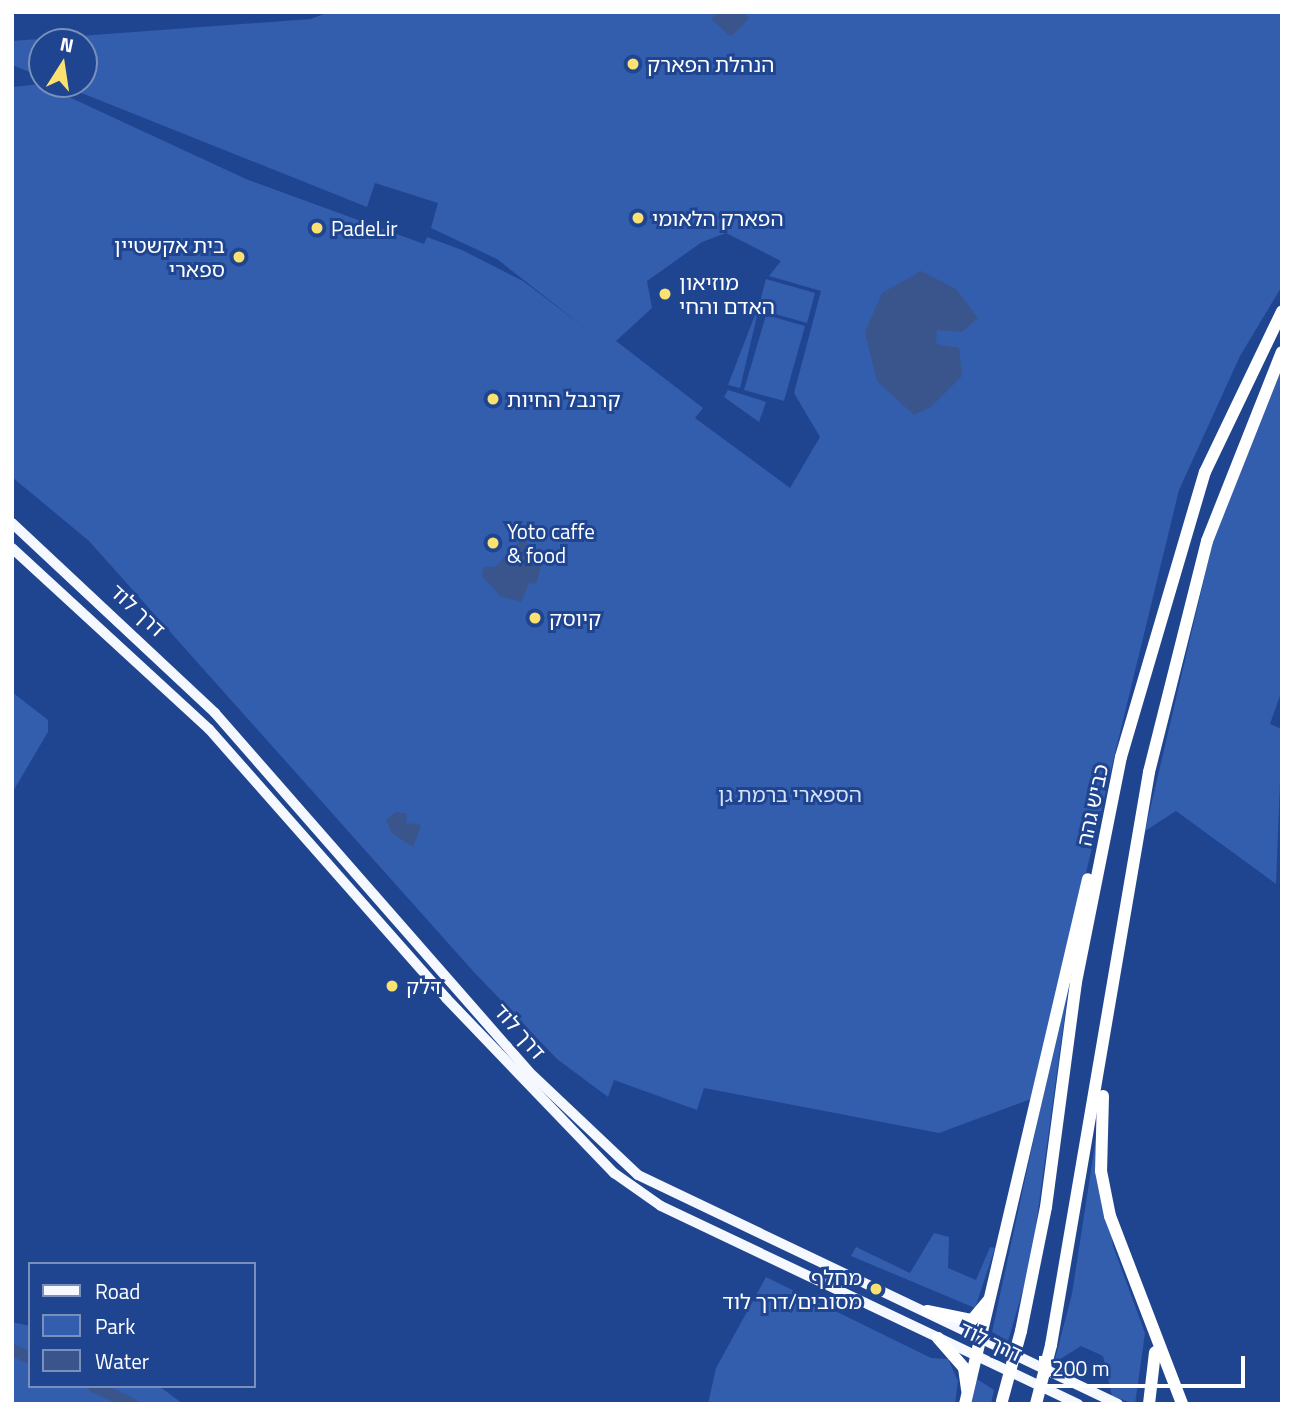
<!DOCTYPE html>
<meta charset="utf-8">
<style>
body{margin:0}
#map{position:relative;width:1294px;height:1416px;overflow:hidden;background:#204590;font-family:"Titillium Web","Noto Sans Hebrew",sans-serif}
div>[style]{position:absolute}
[style*='--x']{left:calc(var(--x)*1px);top:calc(var(--y)*1px);width:calc(var(--w)*1px);rotate:calc(var(--a)*1deg)}
.green>*{inset:0;background:#335dad}
.water>*{inset:0;background:#3a558b}
.river>*{height:12px;margin:-6px;padding:0 6px;transform-origin:6px;border-radius:6px;background:#3a558b}
.primary>*{height:10px;margin:-5px;padding:0 5px;transform-origin:5px;border-radius:5px;background:#f5f8ff}
.highway>*{height:12px;margin:-6px;padding:0 6px;transform-origin:6px;border-radius:6px;background:#fff}
.highway-bridge>*{height:12px;margin:-6px;padding:0 6px;transform-origin:6px;border-radius:6px;background:#fff}
.dots>*{width:19px;height:19px;translate:-50% -50%;box-sizing:border-box;border:4px solid #204590;border-radius:50%}
span{translate:-50% -50%;white-space:nowrap;text-align:center;line-height:1.15;-webkit-text-stroke:6px #204590;paint-order:stroke}
.poi-label{font-size:21px;color:#fff}
.left{translate:0 -50%;text-align:left}
.right{translate:-100% -50%;text-align:right}
.street-label{font-size:21px;color:#fff}
.park-label{font-size:21px;color:#d5e2f9}
.frame{position:absolute;inset:0;border:14px solid #fff;pointer-events:none}
.legend{position:absolute;left:28px;top:1262px;width:228px;height:126px;box-sizing:border-box;background:#204590;border:2px solid #798fbc;margin:0;padding:9px 12px;list-style:none;font-size:21px;color:#fff}
.legend li{display:flex;align-items:center;gap:14px;height:35px}
.legend b{width:35px;border:2px solid #798fbc}
.north{position:absolute;left:28px;top:28px;width:70px;height:70px;box-sizing:border-box;background:#204590;border:2px solid #798fbc;border-radius:50%;rotate:12deg;font-size:19px;font-weight:700;line-height:28px;text-align:center;color:#fff}
.north::after{content:'';display:block;margin:auto;width:24px;height:32px;background:#fae170;clip-path:polygon(50% 0,100% 100%,50% 72%,0 100%)}
.scale{position:absolute;left:1039px;top:1356px;width:206px;height:32px;box-sizing:border-box;border:4px solid #fff;border-top:0;padding-left:9px;font-size:21px;line-height:24px;white-space:nowrap;color:#fff;-webkit-text-stroke:5px #204590;paint-order:stroke}
</style>
<div id="map">
<div class="green">
<div style="clip-path:polygon(evenodd,329px 12px,1282px 12px,1282px 286px,1240px 356px,1179px 490px,1031px 1099px,939px 1133px,704px 1088px,697px 1110px,614px 1080px,608px 1097px,557px 1059px,473px 971px,89px 541px,12px 477px,12px 87px,41px 84px,246px 179px,424px 244px,427px 237px,462px 250px,523px 281px,585px 328px,497px 259px,431px 228px,438px 203px,375px 183px,367px 207px,59px 84px,84px 84px,84px 42px,42px 42px,42px 77px,12px 65px,12px 41px,311px 19px,329px 12px,726px 233px,781px 261px,769px 276px,821px 291px,794px 393px,820px 437px,790px 488px,695px 418px,703px 408px,616px 341px,652px 308px,647px 281px,702px 242px,726px 233px)"></div>
<div style="clip-path:polygon(766px 279px,815px 293px,807px 323px,758px 309px)"></div>
<div style="clip-path:polygon(766px 315px,805px 326px,784px 401px,744px 390px)"></div>
<div style="clip-path:polygon(757px 316px,740px 388px,728px 385px,755px 315px)"></div>
<div style="clip-path:polygon(1282px 362px,1282px 690px,1270px 724px,1282px 729px,1276px 884px,1176px 811px,1145px 831px,1216px 528px)"></div>
<div style="clip-path:polygon(728px 390px,766px 402px,759px 422px,724px 397px)"></div>
<div style="clip-path:polygon(12px 692px,48px 720px,48px 732px,12px 793px)"></div>
<div style="clip-path:polygon(1072px 962px,1031px 1262px,1008px 1341px,992px 1332px)"></div>
<div style="clip-path:polygon(1097px 1131px,1113px 1246px,1145px 1333px,1135px 1404px,1112px 1396px,1103px 1356px,1081px 1346px,1054px 1363px,1072px 1294px)"></div>
<div style="clip-path:polygon(934px 1233px,949px 1237px,948px 1268px,976px 1280px,990px 1247px,995px 1248px,975px 1308px,851px 1256px,856px 1247px,910px 1273px)"></div>
<div style="clip-path:polygon(766px 1277px,931px 1358px,948px 1359px,958px 1381px,955px 1404px,708px 1404px,716px 1368px)"></div>
<div style="clip-path:polygon(12px 1322px,30px 1326px,30px 1386px,159px 1386px,183px 1404px,12px 1404px)"></div>
<div style="clip-path:polygon(977px 1379px,994px 1390px,991px 1404px,969px 1404px)"></div>
</div>
<div class="water">
<div style="clip-path:polygon(718px 12px,743px 12px,749px 18px,731px 37px,711px 19px)"></div>
<div style="clip-path:polygon(921px 271px,956px 289px,978px 318px,962px 332px,937px 330px,936px 344px,959px 348px,962px 376px,931px 407px,914px 415px,877px 381px,865px 332px,882px 293px)"></div>
<div style="clip-path:polygon(522px 539px,544px 556px,536px 584px,529px 583px,521px 602px,500px 596px,482px 576px,484px 567px,495px 567px)"></div>
<div style="clip-path:polygon(396px 812px,407px 814px,406px 823px,421px 825px,413px 847px,392px 833px,386px 820px)"></div>
</div>
<div class="river">
<div style="--x:12;--y:1350;--w:20;--a:24"></div>
<div style="--x:93;--y:1386;--w:43;--a:24.8"></div>
</div>
<div class="primary">
<div style="--x:12;--y:523;--w:278;--a:43.1"></div>
<div style="--x:215;--y:713;--w:476;--a:48.8"></div>
<div style="--x:528;--y:1071;--w:151;--a:43.4"></div>
<div style="--x:638;--y:1175;--w:532;--a:25.51"></div>
<div style="--x:12;--y:548;--w:268;--a:42.6"></div>
<div style="--x:209;--y:729;--w:359;--a:48.6"></div>
<div style="--x:446;--y:998;--w:243;--a:46.2"></div>
<div style="--x:614;--y:1173;--w:57;--a:35.1"></div>
<div style="--x:661;--y:1206;--w:462;--a:25.4"></div>
</div>
<div class="highway">
<div style="--x:1103;--y:1096;--w:75;--a:91.5"></div>
<div style="--x:1101;--y:1171;--w:46;--a:78.7"></div>
<div style="--x:1110;--y:1216;--w:201;--a:69"></div>
<div style="--x:927;--y:1311;--w:46;--a:11.3"></div>
<div style="--x:972;--y:1320;--w:26;--a:-50"></div>
<div style="--x:1021;--y:1331;--w:126;--a:-78.6"></div>
<div style="--x:1046;--y:1207;--w:227;--a:-82.4"></div>
<div style="--x:1076;--y:982;--w:229;--a:-78.7"></div>
<div style="--x:1121;--y:757;--w:297;--a:-73.6"></div>
<div style="--x:1205;--y:472;--w:178;--a:-64.4"></div>
<div style="--x:938;--y:1338;--w:40;--a:49"></div>
<div style="--x:964;--y:1368;--w:22;--a:82"></div>
<div style="--x:1051;--y:1345;--w:581;--a:-80.29"></div>
<div style="--x:1149;--y:772;--w:238;--a:-75.9"></div>
<div style="--x:1207;--y:541;--w:203;--a:-68.4"></div>
<div style="--x:965;--y:1404;--w:539;--a:-76.81"></div>
<div style="--x:1149;--y:1404;--w:52;--a:-83.4"></div>
</div>
<div class="highway-bridge">
<div style="--x:1002;--y:1401;--w:73;--a:-74.8"></div>
<div style="--x:1036;--y:1404;--w:61;--a:-75.7"></div>
</div>
<div class="dots">
<div style="left:633px;top:64px;background:#fae170"></div>
<div style="left:638px;top:218px;background:#fae170"></div>
<div style="left:317px;top:228px;background:#fae170"></div>
<div style="left:239px;top:257px;background:#fae170"></div>
<div style="left:665px;top:294px;background:#fae170"></div>
<div style="left:493px;top:399px;background:#fae170"></div>
<div style="left:493px;top:543px;background:#fae170"></div>
<div style="left:535px;top:618px;background:#fae170"></div>
<div style="left:392px;top:986px;background:#fae170"></div>
<div style="left:876px;top:1289px;background:#fae170"></div>
</div>
<div class="poi-label">
<span class="left" style="left:647px;top:64px">הנהלת הפארק</span>
<span class="left" style="left:652px;top:218px">הפארק הלאומי</span>
<span class="left" style="left:331px;top:228px">PadeLir</span>
<span class="right" style="left:225px;top:257px">בית אקשטיין<br>ספארי</span>
<span class="left" style="left:679px;top:294px">מוזיאון<br>האדם והחי</span>
<span class="left" style="left:507px;top:399px">קרנבל החיות</span>
<span class="left" style="left:507px;top:543px">Yoto caffe<br>&amp; food</span>
<span class="left" style="left:549px;top:618px">קיוסק</span>
<span class="left" style="left:406px;top:986px">דלק</span>
<span class="right" style="left:862px;top:1289px">מחלף<br>מסובים/דרך לוד</span>
</div>
<div class="street-label">
<span style="left:138px;top:610px;rotate:43deg">דרך לוד</span>
<span style="left:1092px;top:805px;rotate:-78deg">כביש גהה</span>
<span style="left:520px;top:1031px;rotate:49deg">דרך לוד</span>
<span style="left:991px;top:1341px;rotate:25deg">דרך לוד</span>
</div>
<div class="park-label">
<span style="left:790px;top:794px">הספארי ברמת גן</span>
</div>
<div class="frame"></div>
<ul class="legend">
<li><b style="height:9px;background:#f5f8ff"></b>Road</li>
<li><b style="height:19px;background:#335dad"></b>Park</li>
<li><b style="height:19px;background:#3a558b"></b>Water</li>
</ul>
<div class="north">N</div>
<div class="scale">200 m</div>
</div>
